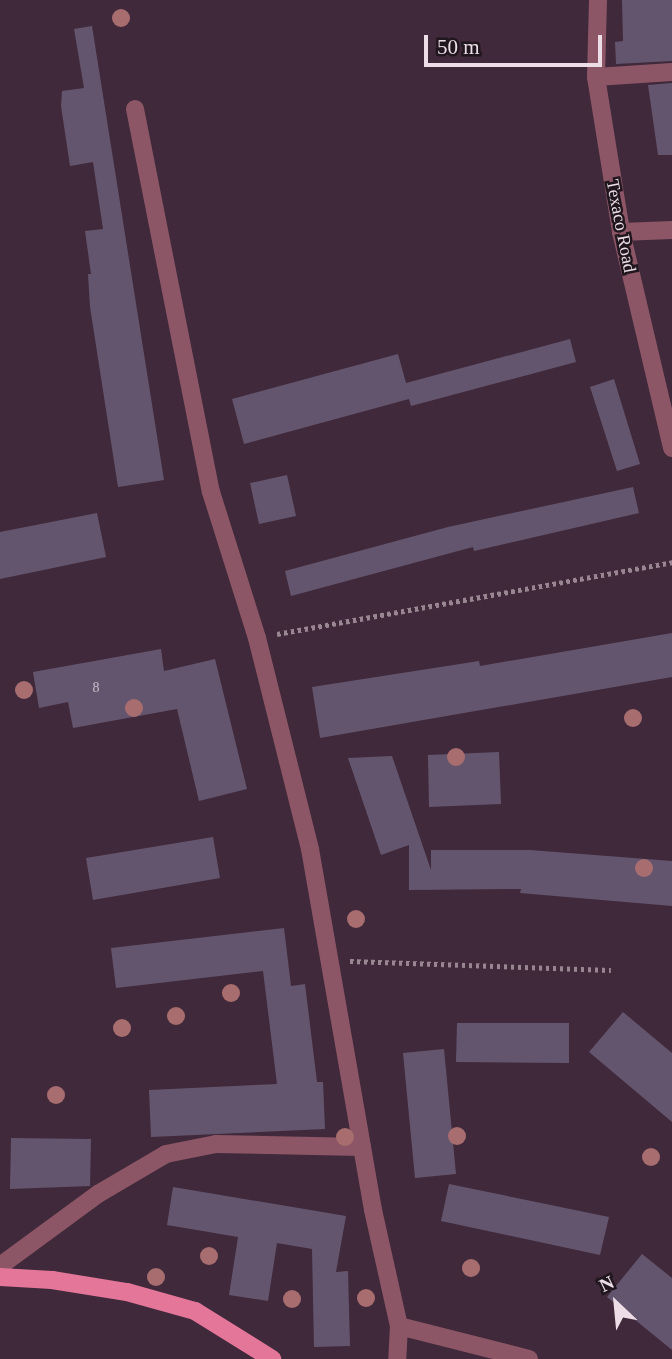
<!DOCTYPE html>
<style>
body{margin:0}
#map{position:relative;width:672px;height:1359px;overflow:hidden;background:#40293a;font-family:Georgia,serif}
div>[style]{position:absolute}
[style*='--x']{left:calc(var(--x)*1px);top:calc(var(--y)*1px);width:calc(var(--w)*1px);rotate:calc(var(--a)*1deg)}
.building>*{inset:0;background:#64556e}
.path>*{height:4.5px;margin-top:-2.25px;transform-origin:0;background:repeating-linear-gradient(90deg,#998693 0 3.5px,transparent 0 7px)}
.minor>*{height:18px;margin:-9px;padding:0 9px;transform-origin:9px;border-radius:9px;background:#8c5666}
.major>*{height:18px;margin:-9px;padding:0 9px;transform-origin:9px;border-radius:9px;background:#e47699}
.trees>*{width:18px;height:18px;margin:-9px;border-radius:50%;background:#a86d6f}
span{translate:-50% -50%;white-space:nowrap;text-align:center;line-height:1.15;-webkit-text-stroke:5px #20161d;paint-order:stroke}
.number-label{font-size:14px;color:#cabbc9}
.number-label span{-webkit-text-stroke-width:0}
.street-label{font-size:18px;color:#ecdde7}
.north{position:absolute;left:581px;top:1268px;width:70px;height:70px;-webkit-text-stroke:5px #20161d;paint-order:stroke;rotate:334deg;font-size:19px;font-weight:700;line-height:28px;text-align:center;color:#ecdde7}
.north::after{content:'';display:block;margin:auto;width:24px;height:32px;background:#ecdde7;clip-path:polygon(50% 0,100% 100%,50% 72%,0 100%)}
.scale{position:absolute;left:424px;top:35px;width:178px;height:32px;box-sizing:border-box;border:4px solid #ecdde7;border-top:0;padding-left:9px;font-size:21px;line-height:24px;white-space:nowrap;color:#ecdde7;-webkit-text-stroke:5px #20161d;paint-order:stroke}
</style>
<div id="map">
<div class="building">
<div style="clip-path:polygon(622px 0,672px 0,672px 61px,616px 64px,615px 42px,623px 41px)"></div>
<div style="clip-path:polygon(92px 26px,164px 480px,118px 487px,90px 307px,88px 274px,91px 274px,85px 231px,103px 229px,93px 162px,70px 166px,61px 106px,62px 91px,84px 88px,74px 29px)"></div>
<div style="clip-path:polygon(672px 83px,672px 155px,658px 155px,648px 85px)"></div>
<div style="clip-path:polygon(570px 339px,576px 362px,411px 406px,409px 399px,244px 444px,232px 399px,398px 354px,406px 383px)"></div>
<div style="clip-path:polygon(614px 379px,640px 464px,617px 471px,590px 387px)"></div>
<div style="clip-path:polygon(287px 475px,296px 516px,259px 524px,250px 483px)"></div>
<div style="clip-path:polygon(633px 487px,639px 513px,474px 551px,473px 547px,291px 596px,285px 571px,448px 527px)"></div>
<div style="clip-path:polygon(97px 513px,106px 557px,0 579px,0 532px)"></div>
<div style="clip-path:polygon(672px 633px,672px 677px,320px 738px,312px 687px,479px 661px,480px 666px)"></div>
<div style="clip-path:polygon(161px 649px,164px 671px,215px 659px,247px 789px,199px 801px,177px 709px,73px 728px,68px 702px,39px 708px,33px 672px)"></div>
<div style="clip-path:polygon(499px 752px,501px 804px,429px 807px,428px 755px)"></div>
<div style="clip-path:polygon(392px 756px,431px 870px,431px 850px,530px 850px,672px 861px,672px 906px,520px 893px,521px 889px,409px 890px,409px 845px,381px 855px,348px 758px)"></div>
<div style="clip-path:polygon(213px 837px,220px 878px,93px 900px,86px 858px)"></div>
<div style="clip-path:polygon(284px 928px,291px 986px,305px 984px,317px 1082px,323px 1082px,325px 1129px,151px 1137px,149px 1090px,277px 1084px,263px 971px,116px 988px,111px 948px)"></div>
<div style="clip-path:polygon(623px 1012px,672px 1053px,672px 1122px,589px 1052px)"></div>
<div style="clip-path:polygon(457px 1023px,569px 1023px,569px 1063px,456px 1062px)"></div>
<div style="clip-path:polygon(444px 1049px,456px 1174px,415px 1178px,403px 1053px)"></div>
<div style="clip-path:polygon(11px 1138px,91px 1139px,90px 1186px,10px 1189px)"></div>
<div style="clip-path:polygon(449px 1184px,609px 1217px,600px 1255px,441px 1221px)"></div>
<div style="clip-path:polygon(173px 1187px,346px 1216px,336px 1272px,348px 1271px,350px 1346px,314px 1347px,312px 1249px,277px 1243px,268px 1301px,229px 1295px,238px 1237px,167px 1225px)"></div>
<div style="clip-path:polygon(642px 1254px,672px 1278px,672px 1350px,607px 1297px)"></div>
</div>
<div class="path">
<div style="--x:277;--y:634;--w:402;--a:-10.3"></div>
<div style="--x:350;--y:961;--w:261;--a:2"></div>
</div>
<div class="minor">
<div style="--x:598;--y:0;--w:77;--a:91.5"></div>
<div style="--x:596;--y:77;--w:157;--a:80.8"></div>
<div style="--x:621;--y:232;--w:222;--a:76.7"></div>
<div style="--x:596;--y:77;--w:76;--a:-3.8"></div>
<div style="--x:135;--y:109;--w:390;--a:78.8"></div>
<div style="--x:211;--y:492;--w:153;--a:72.5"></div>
<div style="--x:257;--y:638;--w:218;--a:75.9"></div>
<div style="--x:310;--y:849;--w:366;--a:80.1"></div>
<div style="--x:373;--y:1210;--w:119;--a:77.4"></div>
<div style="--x:399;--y:1326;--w:33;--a:93"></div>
<div style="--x:621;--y:232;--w:51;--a:-2.2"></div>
<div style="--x:0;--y:1266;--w:122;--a:-36.3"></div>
<div style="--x:98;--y:1194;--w:79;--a:-30.5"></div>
<div style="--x:166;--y:1154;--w:51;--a:-11.3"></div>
<div style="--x:216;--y:1144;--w:146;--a:1.2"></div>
<div style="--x:399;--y:1326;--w:134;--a:14.2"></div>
</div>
<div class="major">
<div style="--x:0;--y:1277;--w:52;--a:3.3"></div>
<div style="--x:52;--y:1280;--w:76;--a:9.1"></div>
<div style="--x:127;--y:1292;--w:71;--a:15.6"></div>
<div style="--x:195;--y:1311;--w:91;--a:31.9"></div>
</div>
<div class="trees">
<div style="left:121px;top:18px"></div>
<div style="left:24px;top:690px"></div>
<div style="left:134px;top:708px"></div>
<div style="left:633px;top:718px"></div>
<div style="left:456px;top:757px"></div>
<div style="left:644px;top:868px"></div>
<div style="left:356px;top:919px"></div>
<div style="left:231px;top:993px"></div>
<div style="left:176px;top:1016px"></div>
<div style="left:122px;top:1028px"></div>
<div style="left:56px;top:1095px"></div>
<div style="left:457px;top:1136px"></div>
<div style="left:345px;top:1137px"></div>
<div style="left:651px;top:1157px"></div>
<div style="left:209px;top:1256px"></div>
<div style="left:471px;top:1268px"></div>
<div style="left:156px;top:1277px"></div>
<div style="left:366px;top:1298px"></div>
<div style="left:292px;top:1299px"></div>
</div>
<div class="number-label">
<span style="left:96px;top:688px">8</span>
</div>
<div class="street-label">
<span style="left:621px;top:226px;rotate:79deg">Texaco Road</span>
</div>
<div class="north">N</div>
<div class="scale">50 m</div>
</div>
